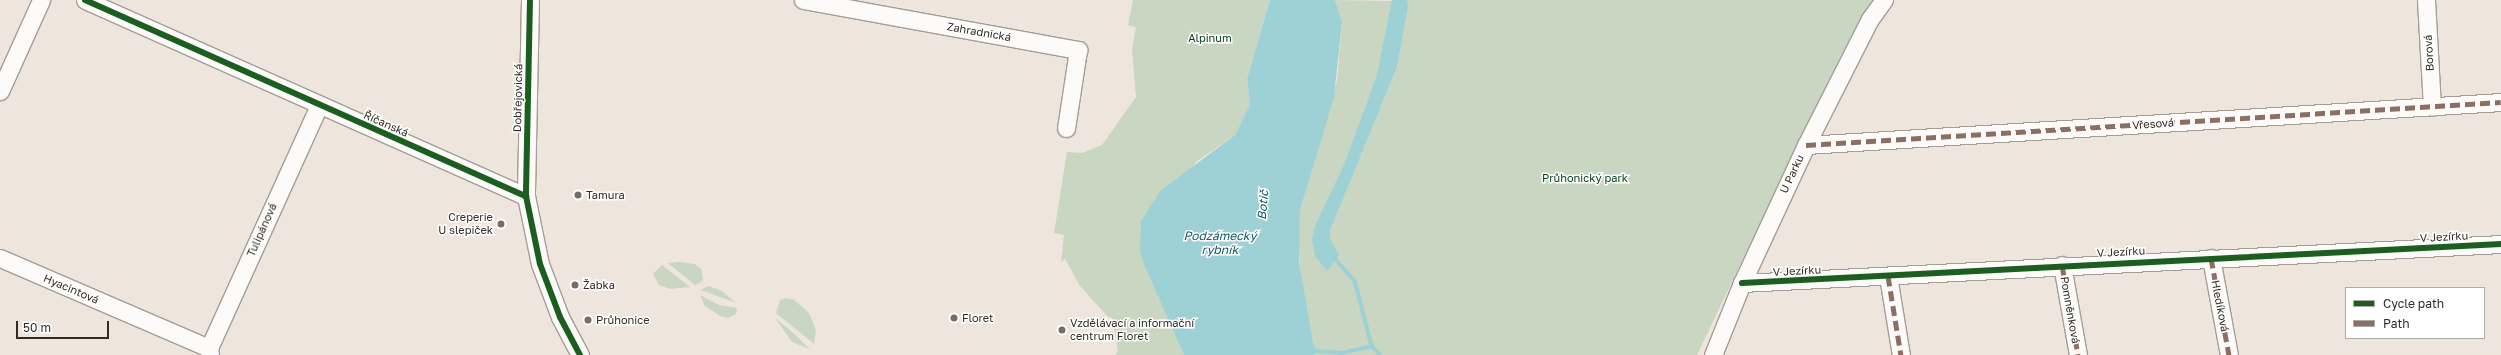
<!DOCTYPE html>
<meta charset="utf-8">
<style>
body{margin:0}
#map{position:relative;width:2501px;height:355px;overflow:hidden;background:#eee6dc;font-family:"Golos Text",sans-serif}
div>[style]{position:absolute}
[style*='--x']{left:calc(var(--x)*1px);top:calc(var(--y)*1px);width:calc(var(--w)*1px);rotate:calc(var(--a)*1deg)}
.green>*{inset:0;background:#c8d6c2}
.water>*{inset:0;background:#9dd1d6}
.stream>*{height:3.5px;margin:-1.75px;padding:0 1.75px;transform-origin:1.75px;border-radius:1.75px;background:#9dd1d6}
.roads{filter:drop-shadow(1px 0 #a39d96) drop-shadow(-1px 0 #a39d96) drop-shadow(0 1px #a39d96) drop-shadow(0 -1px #a39d96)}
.minor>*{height:17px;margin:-8.5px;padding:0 8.5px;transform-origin:8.5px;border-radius:8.5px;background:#fcfbfa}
.quiet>*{height:5px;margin-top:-2.5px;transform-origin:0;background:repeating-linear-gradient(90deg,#8d6e63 0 10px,transparent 0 15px)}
.cycleway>*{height:6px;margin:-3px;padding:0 3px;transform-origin:3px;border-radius:3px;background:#1b5e20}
.dots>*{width:11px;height:11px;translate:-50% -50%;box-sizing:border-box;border:2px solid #fff;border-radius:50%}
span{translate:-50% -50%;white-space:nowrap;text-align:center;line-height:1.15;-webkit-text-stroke:3px #fff;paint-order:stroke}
.street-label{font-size:11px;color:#312c25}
.park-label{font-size:11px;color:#08421b}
.poi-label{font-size:11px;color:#312c25}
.left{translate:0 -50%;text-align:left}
.right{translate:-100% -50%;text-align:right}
.water-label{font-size:12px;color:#145860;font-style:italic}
.legend{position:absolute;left:2345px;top:287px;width:140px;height:52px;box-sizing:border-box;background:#fff;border:1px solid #adaba8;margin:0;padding:5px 7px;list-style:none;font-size:12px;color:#312c25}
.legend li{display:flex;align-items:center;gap:8px;height:20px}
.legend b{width:20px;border:1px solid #adaba8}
.scale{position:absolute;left:16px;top:321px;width:93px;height:18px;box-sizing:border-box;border:2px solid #312c25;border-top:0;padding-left:5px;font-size:12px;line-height:14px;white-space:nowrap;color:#312c25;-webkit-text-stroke:3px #fff;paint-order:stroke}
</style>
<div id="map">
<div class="green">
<div style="clip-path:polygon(1133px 0,1270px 0,1247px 79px,1250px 104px,1235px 135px,1196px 162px,1140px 250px,1184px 355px,1115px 355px,1118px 351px,1112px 318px,1108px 317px,1080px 286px,1065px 259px,1061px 262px,1064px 235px,1054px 233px,1067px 152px,1082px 153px,1102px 145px,1136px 97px,1132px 49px,1136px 27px,1128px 25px)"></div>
<div style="clip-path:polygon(1335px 0,1393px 1px,1377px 74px,1345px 162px,1314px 229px,1339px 255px,1329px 239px,1330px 231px,1397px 67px,1407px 0,1872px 0,1831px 75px,1697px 355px,1315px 355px,1303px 297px,1298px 244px,1300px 210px,1337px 81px,1342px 21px)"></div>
<div style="clip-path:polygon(679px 262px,695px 264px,701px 269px,703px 278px,701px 282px,695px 285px,668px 263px)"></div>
<div style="clip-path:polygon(662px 265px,690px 287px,670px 289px,659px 285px,653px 274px)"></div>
<div style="clip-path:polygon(708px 286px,722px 291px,736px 303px,701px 290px)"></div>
<div style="clip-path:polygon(700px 295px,719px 305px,737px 308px,736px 314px,728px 318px,720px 316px,704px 305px)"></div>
<div style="clip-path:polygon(786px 298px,794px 300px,809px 313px,816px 330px,814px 344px,776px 313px,780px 300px)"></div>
<div style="clip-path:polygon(775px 318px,790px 330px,810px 349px,792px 342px)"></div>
</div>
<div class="water">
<div style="clip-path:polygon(1270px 0,1335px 0,1342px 21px,1334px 97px,1300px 210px,1299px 262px,1315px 355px,1184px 355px,1144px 264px,1140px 250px,1141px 221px,1160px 191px,1235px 135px,1250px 104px,1247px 79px)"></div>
<div style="clip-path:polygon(1392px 0,1407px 0,1408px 6px,1397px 67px,1330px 231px,1330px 239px,1339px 255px,1327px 271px,1315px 256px,1312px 240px,1314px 228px,1345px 162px,1377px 74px)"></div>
</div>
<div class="stream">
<div style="--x:1333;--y:256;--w:33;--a:49"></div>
<div style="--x:1355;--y:281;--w:67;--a:75.3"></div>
<div style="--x:1372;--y:346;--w:12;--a:48"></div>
<div style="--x:1313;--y:347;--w:4;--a:63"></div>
<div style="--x:1315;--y:351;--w:27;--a:4"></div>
<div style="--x:1342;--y:353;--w:31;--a:-13"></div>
</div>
<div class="roads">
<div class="minor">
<div style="--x:85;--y:0;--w:483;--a:24"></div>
<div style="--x:530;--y:0;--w:196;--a:91.2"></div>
<div style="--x:526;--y:196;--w:69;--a:78.4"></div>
<div style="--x:540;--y:264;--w:57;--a:69.3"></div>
<div style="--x:560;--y:317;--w:43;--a:62.2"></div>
<div style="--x:803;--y:0;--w:280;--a:10.3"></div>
<div style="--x:1078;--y:50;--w:79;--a:98.7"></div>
<div style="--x:2426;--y:0;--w:107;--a:86.8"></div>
<div style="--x:0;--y:91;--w:100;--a:-65.7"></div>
<div style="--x:1806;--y:145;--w:696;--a:-3.54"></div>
<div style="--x:0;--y:258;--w:228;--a:23.3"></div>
<div style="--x:2211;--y:258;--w:99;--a:79.5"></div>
<div style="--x:2062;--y:265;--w:91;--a:79.9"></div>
<div style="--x:1888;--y:276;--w:80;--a:80.7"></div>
<div style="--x:1742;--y:283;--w:760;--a:-2.94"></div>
<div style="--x:210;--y:355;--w:7;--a:-98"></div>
<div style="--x:209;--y:348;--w:267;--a:-65.6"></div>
<div style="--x:1713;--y:355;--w:78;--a:-68.1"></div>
<div style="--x:1742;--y:283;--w:152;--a:-65.1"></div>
<div style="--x:1806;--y:145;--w:141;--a:-63.1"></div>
<div style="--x:1870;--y:19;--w:24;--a:-54"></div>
</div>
</div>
<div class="quiet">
<div style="--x:1806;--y:145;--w:696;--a:-3.54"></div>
<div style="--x:2211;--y:258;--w:99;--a:79.5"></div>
<div style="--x:2062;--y:265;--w:91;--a:79.9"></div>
<div style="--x:1888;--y:276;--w:80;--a:80.7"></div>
</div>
<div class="cycleway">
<div style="--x:85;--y:0;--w:483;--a:24"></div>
<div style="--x:530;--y:0;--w:196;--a:91.2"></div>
<div style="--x:526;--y:196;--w:69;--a:78.4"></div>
<div style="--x:540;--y:264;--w:57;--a:69.3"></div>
<div style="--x:560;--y:317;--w:43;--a:62.2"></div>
<div style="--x:1742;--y:283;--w:760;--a:-2.94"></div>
</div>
<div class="dots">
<div style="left:578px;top:195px;background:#736d65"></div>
<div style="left:501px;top:224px;background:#736d65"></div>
<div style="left:575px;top:285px;background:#736d65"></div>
<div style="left:954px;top:318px;background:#736d65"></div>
<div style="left:588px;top:320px;background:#736d65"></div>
<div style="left:1062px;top:330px;background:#736d65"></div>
</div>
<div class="street-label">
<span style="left:979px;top:32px;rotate:10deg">Zahradnická</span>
<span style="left:2429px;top:53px;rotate:-93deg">Borová</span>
<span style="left:518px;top:98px;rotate:-89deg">Dobřejovická</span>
<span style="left:386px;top:124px;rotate:24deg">Říčanská</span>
<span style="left:2153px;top:124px;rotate:-4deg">Vřesová</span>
<span style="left:1792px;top:174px;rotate:-65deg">U Parku</span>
<span style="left:262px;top:230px;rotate:-66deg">Tulipánová</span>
<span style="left:2444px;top:237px;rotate:-3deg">V Jezírku</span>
<span style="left:2121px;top:252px;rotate:-3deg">V Jezírku</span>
<span style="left:1797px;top:271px;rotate:-3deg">V Jezírku</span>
<span style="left:71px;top:289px;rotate:23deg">Hyacintová</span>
<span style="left:2220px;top:306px;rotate:79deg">Hledíková</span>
<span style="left:2070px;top:310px;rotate:80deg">Pomněnková</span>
</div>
<div class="park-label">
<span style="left:1210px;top:38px">Alpinum</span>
<span style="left:1585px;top:178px">Průhonický park</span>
</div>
<div class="poi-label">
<span class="left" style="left:586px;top:195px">Tamura</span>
<span class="right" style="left:493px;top:224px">Creperie<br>U slepiček</span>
<span class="left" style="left:583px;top:285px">Žabka</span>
<span class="left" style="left:962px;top:318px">Floret</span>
<span class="left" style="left:596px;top:320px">Průhonice</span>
<span class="left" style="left:1070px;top:330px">Vzdělávací a informační<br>centrum Floret</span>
</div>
<div class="water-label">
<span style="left:1263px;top:205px;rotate:-85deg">Botič</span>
<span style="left:1220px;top:243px">Podzámecký<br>rybník</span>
</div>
<ul class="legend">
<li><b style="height:5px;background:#1b5e20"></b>Cycle path</li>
<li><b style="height:5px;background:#8d6e63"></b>Path</li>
</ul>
<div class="scale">50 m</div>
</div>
